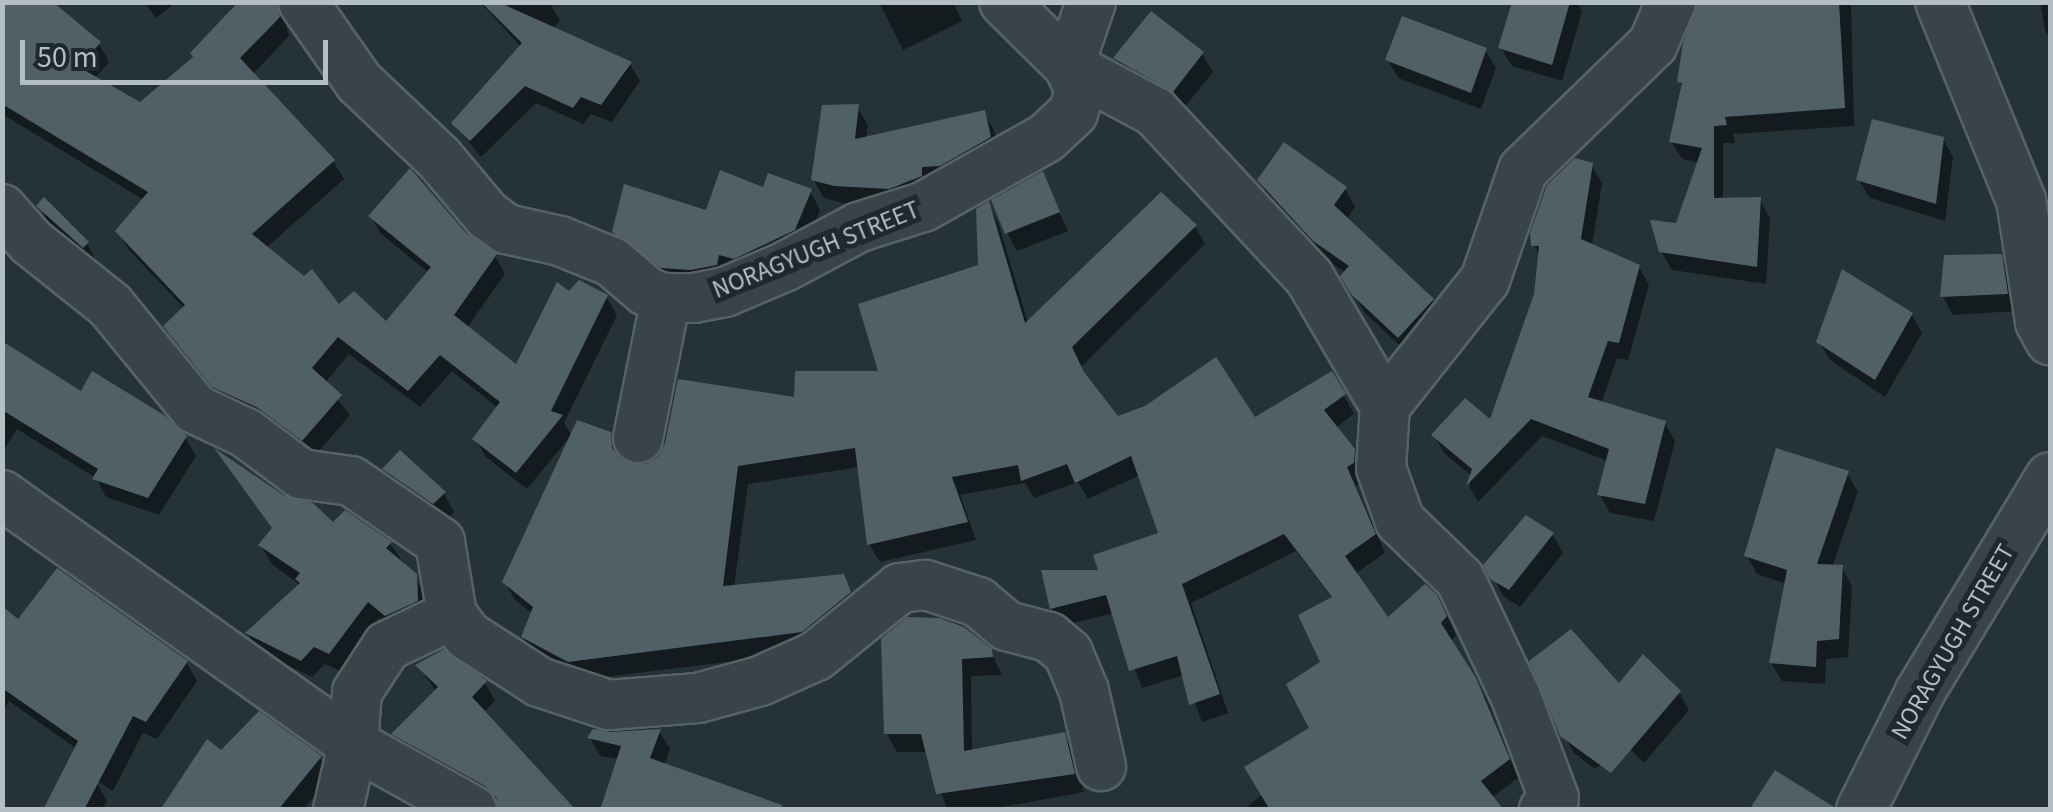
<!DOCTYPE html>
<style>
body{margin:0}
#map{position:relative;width:2053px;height:812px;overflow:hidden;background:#253339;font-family:"Source Sans 3",sans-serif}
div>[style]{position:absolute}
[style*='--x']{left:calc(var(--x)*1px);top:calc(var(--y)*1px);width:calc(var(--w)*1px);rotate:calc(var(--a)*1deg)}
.shadow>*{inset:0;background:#0007}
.building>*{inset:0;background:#516067}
.roads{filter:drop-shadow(2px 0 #576267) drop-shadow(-2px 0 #576267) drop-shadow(0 2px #576267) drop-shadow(0 -2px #576267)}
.street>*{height:48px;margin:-24px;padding:0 24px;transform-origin:24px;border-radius:24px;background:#384449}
span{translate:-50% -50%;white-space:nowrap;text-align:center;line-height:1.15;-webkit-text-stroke:10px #1e292e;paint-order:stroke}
.street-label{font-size:25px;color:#b4bfc5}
.frame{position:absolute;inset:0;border:5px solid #b4bfc5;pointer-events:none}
.scale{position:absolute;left:20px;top:40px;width:308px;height:45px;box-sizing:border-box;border:5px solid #b4bfc5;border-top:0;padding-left:12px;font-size:30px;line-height:35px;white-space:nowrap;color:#b4bfc5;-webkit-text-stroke:8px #1e292e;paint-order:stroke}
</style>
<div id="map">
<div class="shadow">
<div style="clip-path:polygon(2px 2px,52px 2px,99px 44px,109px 62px,94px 79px,258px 178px,193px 53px,237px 2px,280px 2px,289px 36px,252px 75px,333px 161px,344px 179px,266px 248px,338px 307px,386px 325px,429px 273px,381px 234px,371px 216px,465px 235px,495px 256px,505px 274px,467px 328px,517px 368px,569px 294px,606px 297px,617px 315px,564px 423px,572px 436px,610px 434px,621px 462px,646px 467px,796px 400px,882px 373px,981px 267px,988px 205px,998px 222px,1028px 323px,1195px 226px,1205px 244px,1081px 367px,1087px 380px,1118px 419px,1254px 420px,1332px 374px,1354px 414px,1335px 428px,1364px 470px,1363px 481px,1356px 486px,1385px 553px,1355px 574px,1388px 621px,1447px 616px,1456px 635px,1450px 642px,1486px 699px,1518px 778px,1491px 798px,1500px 810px,1243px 810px,1263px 794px,1312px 729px,1333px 599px,1296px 551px,1191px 603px,1228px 713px,1202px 722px,1184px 675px,1142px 688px,1114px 613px,1062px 626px,1052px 608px,1161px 535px,1140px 475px,1088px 499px,1078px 482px,1034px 498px,1025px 483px,960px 495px,976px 540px,880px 562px,869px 544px,860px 467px,748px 484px,734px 587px,843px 576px,859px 612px,808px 652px,580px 680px,534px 655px,523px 637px,533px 614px,515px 600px,505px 582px,569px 438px,527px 489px,486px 457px,475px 439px,498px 408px,452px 371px,420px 407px,349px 354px,325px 383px,350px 415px,314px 457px,225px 405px,166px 326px,184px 308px,129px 250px,118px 232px,144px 200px,2px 114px)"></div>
<div style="clip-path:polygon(144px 2px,176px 2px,156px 18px)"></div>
<div style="clip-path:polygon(480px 2px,508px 10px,501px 2px,549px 2px,560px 21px,553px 29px,630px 64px,640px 81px,612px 122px,591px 114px,583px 124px,536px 103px,481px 157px,454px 123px,521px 47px)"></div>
<div style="clip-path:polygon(879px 2px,953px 2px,962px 21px,903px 50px)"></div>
<div style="clip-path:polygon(1514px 2px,1577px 2px,1582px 12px,1562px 81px,1512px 66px,1501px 48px)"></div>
<div style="clip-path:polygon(1790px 2px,1851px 2px,1854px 126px,1733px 134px,1735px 143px,1723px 143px,1723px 201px,1760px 200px,1770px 218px,1766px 284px,1672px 270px,1661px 251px,1678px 225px,1700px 163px,1682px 159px,1671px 141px,1683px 89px,1680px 82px)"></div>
<div style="clip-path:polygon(2040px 2px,2050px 2px,2050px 39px,2045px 30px)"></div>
<div style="clip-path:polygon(1485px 50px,1496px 68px,1481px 109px,1398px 78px,1388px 60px)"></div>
<div style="clip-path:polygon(1202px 54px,1213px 72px,1184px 108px,1126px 77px,1116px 59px)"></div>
<div style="clip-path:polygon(857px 107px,868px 125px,866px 139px,984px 113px,994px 131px,1000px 156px,900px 206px,846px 204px,824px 198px,813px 179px)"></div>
<div style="clip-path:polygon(1943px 139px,1953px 157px,1945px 221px,1870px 198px,1859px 180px)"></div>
<div style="clip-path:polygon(1591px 165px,1602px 183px,1592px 246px,1639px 267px,1649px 285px,1628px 360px,1617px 358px,1601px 404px,1665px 423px,1675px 441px,1654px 521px,1610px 513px,1600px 495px,1608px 461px,1542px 436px,1478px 502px,1469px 486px,1472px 476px,1445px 454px,1434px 436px,1491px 424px,1536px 294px,1540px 257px,1534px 245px)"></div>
<div style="clip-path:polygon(1042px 175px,1068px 231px,1017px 251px,1007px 233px)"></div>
<div style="clip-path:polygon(1260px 181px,1345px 189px,1355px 207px,1346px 220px,1432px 300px,1442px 318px,1409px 354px,1364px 312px,1343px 276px,1346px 273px,1326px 259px,1270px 199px)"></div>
<div style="clip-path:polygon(764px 190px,810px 191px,820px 210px,805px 248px,679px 288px,625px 251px,615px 232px,707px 213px)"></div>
<div style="clip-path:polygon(39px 206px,87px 244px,97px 262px,94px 265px,49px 224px)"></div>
<div style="clip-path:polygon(2000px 256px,2011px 274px,2016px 311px,1953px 315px,1943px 297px,1947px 257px)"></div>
<div style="clip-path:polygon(1912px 315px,1922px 333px,1885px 397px,1830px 360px,1819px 342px)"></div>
<div style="clip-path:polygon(2px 336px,10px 349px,81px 394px,185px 437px,196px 456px,159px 515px,106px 497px,96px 478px,17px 429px,2px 453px)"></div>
<div style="clip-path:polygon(400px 453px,444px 494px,454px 512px,445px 521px,396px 487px,385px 469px)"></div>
<div style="clip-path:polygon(222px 456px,334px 526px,390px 544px,427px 595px,424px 616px,397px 633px,379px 618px,340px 671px,325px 664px,312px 677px,258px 651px,248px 634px,301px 586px,272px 564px,261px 546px,274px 530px)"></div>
<div style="clip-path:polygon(1847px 473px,1858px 492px,1832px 567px,1842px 568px,1852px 586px,1848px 657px,1826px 659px,1825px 684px,1782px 681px,1771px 663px,1787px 584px,1757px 574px,1747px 556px)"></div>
<div style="clip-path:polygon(1527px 518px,1553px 535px,1563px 553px,1520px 607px,1504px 597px,1486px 565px)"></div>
<div style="clip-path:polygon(2px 613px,19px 622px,186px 662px,197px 681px,157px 739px,143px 733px,113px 791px,84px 773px,77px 749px,9px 701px,2px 713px)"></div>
<div style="clip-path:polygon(884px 640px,990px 650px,1002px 675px,971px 676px,972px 752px,1064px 735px,1074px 753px,1084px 792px,986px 810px,947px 810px,928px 752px,897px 752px,887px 734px)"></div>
<div style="clip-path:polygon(418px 666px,485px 683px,495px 701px,483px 713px,499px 804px,404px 752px,394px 734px,437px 692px)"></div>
<div style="clip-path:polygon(1619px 686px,1679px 692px,1689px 710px,1644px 763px,1626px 745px,1595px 769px,1574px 753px,1563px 734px)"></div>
<div style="clip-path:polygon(659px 731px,670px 749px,664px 766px,600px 756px,590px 738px)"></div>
<div style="clip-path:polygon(221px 753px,320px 758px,331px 776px,303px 810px,163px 810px)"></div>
<div style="clip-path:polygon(97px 783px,107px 801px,103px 810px,48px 810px)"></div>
</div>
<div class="building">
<div style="clip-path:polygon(3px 2px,53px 2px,101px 42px,79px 67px,140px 102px,193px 57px,190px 53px,238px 2px,276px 2px,280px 17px,240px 58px,335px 160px,252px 234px,304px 276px,312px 269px,339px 304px,354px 291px,386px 321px,431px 267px,368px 216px,410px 168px,466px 233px,497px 254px,454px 315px,516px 364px,557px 282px,569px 291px,579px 280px,608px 295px,551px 411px,563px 415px,516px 473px,472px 439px,500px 402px,440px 355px,408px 391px,338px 337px,312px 368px,342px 395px,302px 441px,258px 408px,212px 387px,163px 326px,185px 305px,115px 231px,148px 192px,2px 104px)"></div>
<div style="clip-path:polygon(481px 2px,498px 2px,632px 62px,601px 105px,581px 97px,573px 108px,525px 86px,470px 141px,451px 123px,522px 43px)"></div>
<div style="clip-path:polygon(1512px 2px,1570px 2px,1552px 65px,1498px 48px)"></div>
<div style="clip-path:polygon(1698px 2px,1839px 2px,1845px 108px,1725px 117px,1727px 125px,1714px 126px,1714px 198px,1761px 197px,1757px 267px,1659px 252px,1650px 220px,1676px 223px,1702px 148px,1669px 142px,1682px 83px,1677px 82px,1683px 43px)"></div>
<div style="clip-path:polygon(1151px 11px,1204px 52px,1173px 92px,1113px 58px)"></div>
<div style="clip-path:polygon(1402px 16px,1487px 48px,1471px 93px,1385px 60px)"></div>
<div style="clip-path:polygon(859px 104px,855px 139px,985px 110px,991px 137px,940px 166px,922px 167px,922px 176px,889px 189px,834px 186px,811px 180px,822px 105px)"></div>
<div style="clip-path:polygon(1872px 119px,1944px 137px,1936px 204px,1856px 180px)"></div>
<div style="clip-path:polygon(1284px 142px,1347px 187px,1334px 205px,1434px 299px,1398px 338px,1351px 294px,1340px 276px,1349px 266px,1313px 241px,1257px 180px)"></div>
<div style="clip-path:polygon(1575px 158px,1593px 163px,1581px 239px,1640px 265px,1619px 343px,1608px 341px,1588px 397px,1666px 421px,1645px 504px,1597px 495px,1609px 449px,1531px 419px,1466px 486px,1472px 469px,1431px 435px,1465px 398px,1490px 419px,1534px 294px,1539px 246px,1531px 246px,1530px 233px,1547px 185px)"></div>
<div style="clip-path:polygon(720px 170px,763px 187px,768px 173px,812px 189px,795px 230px,734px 259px,719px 255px,717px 265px,691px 270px,661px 268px,612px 232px,624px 184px,706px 210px)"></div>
<div style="clip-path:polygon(1043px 171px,1060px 212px,1005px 234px,991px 200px)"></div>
<div style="clip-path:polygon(1161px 192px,1197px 225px,1072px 347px,1084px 372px,1118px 416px,1145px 406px,1216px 357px,1255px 417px,1332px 371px,1346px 394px,1324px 410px,1355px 449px,1354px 463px,1347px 467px,1376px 534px,1345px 556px,1388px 617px,1425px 584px,1437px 595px,1447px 616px,1441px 623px,1476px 678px,1510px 759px,1481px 781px,1504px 810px,1270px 810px,1244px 767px,1309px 728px,1286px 684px,1320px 662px,1298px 615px,1332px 597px,1284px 534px,1182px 584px,1220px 694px,1189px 705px,1177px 656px,1129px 671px,1106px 595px,1050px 609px,1041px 570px,1098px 570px,1093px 555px,1158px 533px,1131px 456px,1075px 483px,1067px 464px,1021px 481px,1018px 465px,952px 477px,968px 522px,867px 545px,855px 448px,738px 466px,723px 586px,844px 574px,851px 592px,802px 632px,568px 662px,521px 637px,533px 607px,502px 582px,577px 420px,611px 432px,612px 448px,621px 459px,646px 464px,658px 457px,665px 444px,678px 379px,794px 397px,795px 371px,878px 371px,858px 304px,978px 265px,976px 209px,989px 201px,1025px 323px)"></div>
<div style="clip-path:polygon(44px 197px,89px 242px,83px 248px,36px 206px)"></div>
<div style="clip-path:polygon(2002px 254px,2008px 294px,1940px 297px,1944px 255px)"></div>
<div style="clip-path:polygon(1842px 269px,1913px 313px,1875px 380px,1816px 342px)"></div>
<div style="clip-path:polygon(2px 341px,81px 391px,92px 371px,164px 415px,187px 436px,148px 498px,92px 479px,98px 469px,2px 410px)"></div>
<div style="clip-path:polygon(214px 448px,285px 496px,313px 503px,333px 522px,345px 510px,392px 542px,386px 548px,417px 574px,418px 601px,385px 616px,368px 602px,329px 654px,314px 647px,301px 661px,245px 633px,300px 583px,295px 579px,300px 573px,258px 545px,272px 528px)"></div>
<div style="clip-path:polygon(1776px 448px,1849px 471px,1817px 564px,1843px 565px,1839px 639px,1817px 641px,1816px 667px,1769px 663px,1787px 570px,1744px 556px)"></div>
<div style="clip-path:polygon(400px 450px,446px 492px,433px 504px,382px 469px)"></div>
<div style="clip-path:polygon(1526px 515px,1554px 533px,1509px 590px,1490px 579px,1483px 565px)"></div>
<div style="clip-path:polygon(57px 568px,188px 661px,146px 722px,133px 716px,84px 810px,43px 810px,78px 741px,2px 688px,2px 606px,18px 619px)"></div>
<div style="clip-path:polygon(907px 617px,939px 618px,964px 627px,992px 649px,993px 657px,962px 659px,964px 751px,1065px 732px,1075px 774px,936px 794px,921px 734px,884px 734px,881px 639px)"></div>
<div style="clip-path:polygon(1571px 629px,1619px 683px,1643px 654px,1681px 691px,1611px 773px,1560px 736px,1529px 661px)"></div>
<div style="clip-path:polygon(444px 649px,487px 681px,472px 697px,576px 810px,499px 810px,496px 797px,485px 786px,391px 734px,438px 687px,415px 665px)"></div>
<div style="clip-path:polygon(259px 711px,322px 756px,278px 810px,160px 810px,207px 739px,221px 750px)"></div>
<div style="clip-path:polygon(593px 729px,611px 732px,661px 729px,650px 758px,782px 805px,781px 810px,600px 810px,621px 746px,587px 738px)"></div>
<div style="clip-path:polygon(1775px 770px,1834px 807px,1834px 810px,1749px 810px)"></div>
</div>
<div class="roads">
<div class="street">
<div style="--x:303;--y:2;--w:98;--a:55"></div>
<div style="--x:359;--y:82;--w:110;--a:43.5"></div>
<div style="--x:439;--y:158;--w:75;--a:49.9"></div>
<div style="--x:487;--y:215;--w:24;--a:36"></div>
<div style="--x:506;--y:229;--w:55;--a:12.5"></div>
<div style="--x:560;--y:241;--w:56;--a:22"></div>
<div style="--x:612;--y:262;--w:45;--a:40.5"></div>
<div style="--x:646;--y:291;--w:17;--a:25"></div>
<div style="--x:661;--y:298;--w:33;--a:0"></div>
<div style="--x:694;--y:298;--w:32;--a:-11"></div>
<div style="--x:725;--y:292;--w:64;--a:-23"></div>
<div style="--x:784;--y:267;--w:85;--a:-28.1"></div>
<div style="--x:859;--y:227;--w:67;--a:-17.4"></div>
<div style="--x:923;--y:207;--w:141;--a:-29.3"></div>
<div style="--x:1046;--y:138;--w:37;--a:-43"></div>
<div style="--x:1073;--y:113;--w:24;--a:-73"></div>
<div style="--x:1080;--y:90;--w:26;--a:-115"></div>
<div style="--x:1069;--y:66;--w:68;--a:-71"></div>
<div style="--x:1004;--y:2;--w:91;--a:44.6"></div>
<div style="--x:1069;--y:66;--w:98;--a:28.1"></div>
<div style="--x:1155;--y:112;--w:226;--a:47"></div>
<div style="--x:1309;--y:277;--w:150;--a:59.5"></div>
<div style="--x:1385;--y:406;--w:62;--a:93.7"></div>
<div style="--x:1381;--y:468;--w:56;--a:70.3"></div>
<div style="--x:1400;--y:521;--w:83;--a:44"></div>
<div style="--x:1460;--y:579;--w:131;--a:64.6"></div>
<div style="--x:1516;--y:697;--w:108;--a:69.4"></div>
<div style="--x:1554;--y:798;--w:16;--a:130"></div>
<div style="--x:1940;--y:2;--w:214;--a:67.8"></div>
<div style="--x:2021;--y:200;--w:123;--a:81.1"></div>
<div style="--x:2040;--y:322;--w:21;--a:61"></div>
<div style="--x:2;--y:209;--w:44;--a:48.7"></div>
<div style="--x:31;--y:242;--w:101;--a:38.6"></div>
<div style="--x:110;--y:305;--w:134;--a:50.7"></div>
<div style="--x:195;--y:409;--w:56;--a:25.2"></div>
<div style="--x:246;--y:433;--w:69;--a:36.7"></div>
<div style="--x:301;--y:474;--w:50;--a:8"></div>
<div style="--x:351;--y:481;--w:108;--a:34.4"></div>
<div style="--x:440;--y:542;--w:74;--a:80.7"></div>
<div style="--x:452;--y:615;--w:26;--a:53"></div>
<div style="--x:468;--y:636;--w:85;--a:32.9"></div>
<div style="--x:539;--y:682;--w:74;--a:18.2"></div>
<div style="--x:609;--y:705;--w:89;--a:-4.5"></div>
<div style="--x:698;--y:698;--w:64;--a:-15.3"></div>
<div style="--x:760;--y:681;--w:61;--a:-24.1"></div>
<div style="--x:816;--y:656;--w:108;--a:-39"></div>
<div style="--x:900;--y:588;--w:26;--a:-7"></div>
<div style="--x:926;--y:585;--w:55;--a:18.1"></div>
<div style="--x:978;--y:602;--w:38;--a:40"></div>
<div style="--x:1007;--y:626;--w:43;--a:14.7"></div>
<div style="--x:1049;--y:637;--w:25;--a:40"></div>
<div style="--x:1068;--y:653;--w:41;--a:67.2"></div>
<div style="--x:1084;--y:691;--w:77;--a:77.2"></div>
<div style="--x:1385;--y:406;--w:161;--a:-51.6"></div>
<div style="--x:1485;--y:280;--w:116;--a:-70.9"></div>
<div style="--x:1523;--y:170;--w:181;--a:-44.1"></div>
<div style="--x:1653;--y:44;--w:46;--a:-66.8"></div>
<div style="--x:638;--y:438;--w:143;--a:-78.7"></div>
<div style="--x:2;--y:495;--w:430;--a:35.4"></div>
<div style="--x:353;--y:744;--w:136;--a:29"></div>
<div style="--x:338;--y:810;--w:68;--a:-77.2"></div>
<div style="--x:353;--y:744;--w:52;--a:-85.6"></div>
<div style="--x:357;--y:692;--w:55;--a:-56.9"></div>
<div style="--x:387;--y:646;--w:72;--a:-25.5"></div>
<div style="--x:1861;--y:810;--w:132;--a:-63.4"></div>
<div style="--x:1920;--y:692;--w:251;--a:-58.8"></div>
</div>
</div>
<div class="street-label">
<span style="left:816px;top:250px;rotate:-22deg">NORAGYUGH STREET</span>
<span style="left:1953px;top:642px;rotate:-60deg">NORAGYUGH STREET</span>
</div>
<div class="frame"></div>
<div class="scale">50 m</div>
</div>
